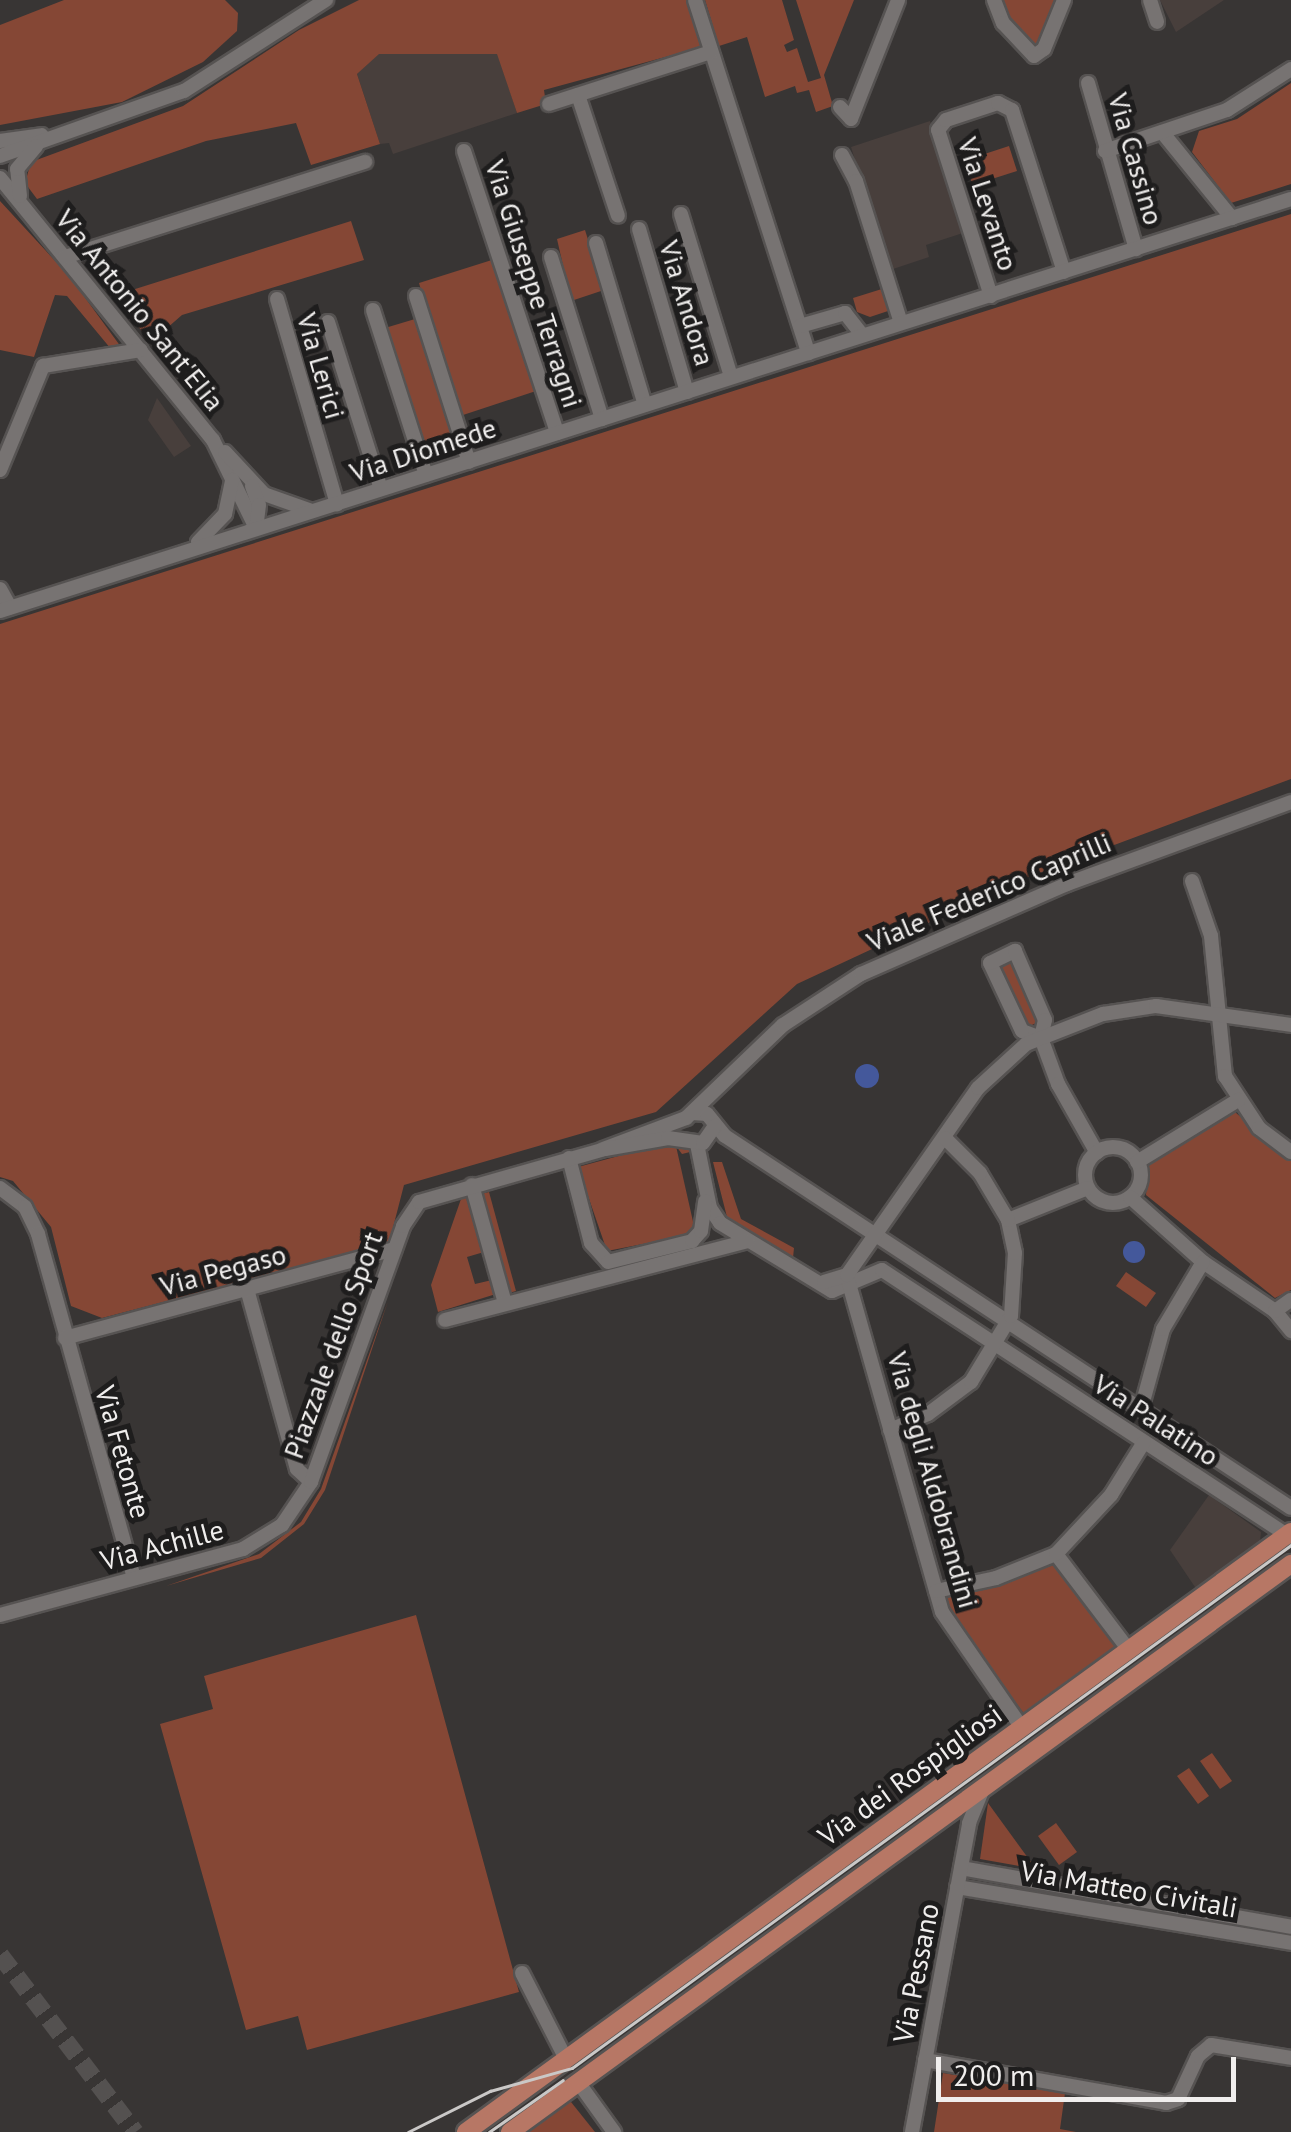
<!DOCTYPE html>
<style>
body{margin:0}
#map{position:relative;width:1291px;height:2132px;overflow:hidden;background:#383534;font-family:"PT Sans",sans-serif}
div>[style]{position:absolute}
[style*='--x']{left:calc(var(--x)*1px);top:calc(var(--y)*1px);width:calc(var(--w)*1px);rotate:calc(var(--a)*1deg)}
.built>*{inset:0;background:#483f3c}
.green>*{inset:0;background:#854735}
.water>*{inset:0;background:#44589b}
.round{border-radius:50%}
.major-tunnel>*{height:18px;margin-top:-9px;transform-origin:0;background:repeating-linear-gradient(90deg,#545150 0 18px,transparent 0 27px)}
.roads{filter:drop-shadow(2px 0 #565352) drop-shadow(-2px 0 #565352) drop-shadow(0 2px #565352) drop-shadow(0 -2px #565352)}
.minor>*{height:14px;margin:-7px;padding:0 7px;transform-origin:7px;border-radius:7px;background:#777372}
.minor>.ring{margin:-7px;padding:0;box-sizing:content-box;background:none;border:14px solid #777372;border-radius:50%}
.major>*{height:18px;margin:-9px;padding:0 9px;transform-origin:9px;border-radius:9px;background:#b77765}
.tram>*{height:2.5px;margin:-1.25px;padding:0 1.25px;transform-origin:1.25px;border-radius:1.25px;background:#cac8c7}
span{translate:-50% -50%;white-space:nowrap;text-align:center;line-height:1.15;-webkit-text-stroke:10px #1e1d1d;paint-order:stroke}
.street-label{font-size:28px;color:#f0eeed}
.scale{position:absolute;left:936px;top:2057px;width:300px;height:45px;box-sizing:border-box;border:5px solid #f0eeed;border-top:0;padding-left:12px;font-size:30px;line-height:35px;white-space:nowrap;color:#f0eeed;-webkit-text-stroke:8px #1e1d1d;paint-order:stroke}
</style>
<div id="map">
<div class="built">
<div style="clip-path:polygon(1160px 0,1224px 0,1176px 32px)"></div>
<div style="clip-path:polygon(378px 54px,498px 54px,517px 113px,393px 154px,389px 143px,380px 144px,357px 74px)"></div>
<div style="clip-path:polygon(930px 121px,966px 232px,926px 245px,929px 257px,890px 270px,851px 147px)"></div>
<div style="clip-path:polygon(157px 398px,191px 446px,174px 457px,148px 420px)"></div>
<div style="clip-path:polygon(1209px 1495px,1261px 1532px,1260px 1542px,1197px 1590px,1170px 1550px)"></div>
</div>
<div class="green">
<div style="clip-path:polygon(64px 0,225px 0,238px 13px,237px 31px,203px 62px,122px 102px,0 125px,0 25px)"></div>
<div style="clip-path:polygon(359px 0,687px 0,702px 47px,544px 90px,546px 104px,517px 113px,497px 54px,379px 54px,357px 74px,380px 144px,311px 165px,296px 123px,206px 141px,37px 199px,25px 183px,31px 162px,183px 106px,299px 30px)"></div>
<div style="clip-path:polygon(705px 0,782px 0,794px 40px,784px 45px,787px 52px,797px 48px,808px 82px,821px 78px,796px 0,854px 0,824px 75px,833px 106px,816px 112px,809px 90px,797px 93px,795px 86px,765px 97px,747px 37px,719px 46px)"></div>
<div style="clip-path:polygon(999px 0,1058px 0,1036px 49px,1008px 23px)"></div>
<div style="clip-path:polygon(1291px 83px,1291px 184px,1231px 203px,1192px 152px,1199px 131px,1237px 119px)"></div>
<div style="clip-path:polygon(1009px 146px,1017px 171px,973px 185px,963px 161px)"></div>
<div style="clip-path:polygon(0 201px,70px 277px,121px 347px,111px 349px,67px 296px,55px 295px,34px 357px,0 350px)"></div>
<div style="clip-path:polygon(1291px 214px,1291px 779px,1018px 881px,797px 984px,656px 1112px,404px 1185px,389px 1243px,102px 1318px,71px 1306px,51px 1227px,13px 1181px,0 1177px,0 624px)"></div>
<div style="clip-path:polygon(351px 221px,364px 260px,182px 315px,151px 342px,113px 296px)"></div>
<div style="clip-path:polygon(585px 230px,604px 290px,571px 301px,557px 239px)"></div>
<div style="clip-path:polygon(495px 259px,536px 391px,457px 417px,419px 283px)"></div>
<div style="clip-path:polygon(885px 288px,891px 310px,870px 317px,857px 312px,853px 298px)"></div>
<div style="clip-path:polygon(415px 319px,457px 447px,427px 457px,385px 328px)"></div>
<div style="clip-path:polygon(1015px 956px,1041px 1021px,1025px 1028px,997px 965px)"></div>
<div style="clip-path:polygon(1235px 1112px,1291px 1160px,1291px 1290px,1275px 1298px,1146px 1195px,1148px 1163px)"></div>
<div style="clip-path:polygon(670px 1142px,687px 1147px,690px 1152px,682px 1154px,676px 1146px,694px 1226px,684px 1236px,607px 1251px,578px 1167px)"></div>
<div style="clip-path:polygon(713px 1162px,722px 1162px,741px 1219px,794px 1248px,793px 1258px,728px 1221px)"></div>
<div style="clip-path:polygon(489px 1192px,516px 1291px,509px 1293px,481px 1194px)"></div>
<div style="clip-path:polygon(468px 1197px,484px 1252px,467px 1257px,475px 1284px,492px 1280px,496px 1294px,438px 1312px,431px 1285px,461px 1199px)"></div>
<div style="clip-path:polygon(1126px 1272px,1156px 1293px,1146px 1307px,1116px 1286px)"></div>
<div style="clip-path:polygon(388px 1301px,325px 1490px,304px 1524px,261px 1558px,166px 1586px,259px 1554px,301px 1522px,321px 1489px)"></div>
<div style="clip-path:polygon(1054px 1565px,1119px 1651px,1027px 1718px,951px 1614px,947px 1597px)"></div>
<div style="clip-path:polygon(416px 1615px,519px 1992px,307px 2050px,298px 2016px,246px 2030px,160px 1724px,213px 1709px,204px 1676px)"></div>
<div style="clip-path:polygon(1212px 1753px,1232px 1781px,1220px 1789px,1200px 1761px)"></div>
<div style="clip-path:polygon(1189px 1768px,1209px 1796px,1198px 1804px,1177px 1776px)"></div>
<div style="clip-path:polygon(988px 1803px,1036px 1869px,980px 1859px)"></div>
<div style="clip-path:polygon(1056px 1823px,1077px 1852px,1059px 1865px,1038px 1836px)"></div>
<div style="clip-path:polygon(943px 2073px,1065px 2093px,1060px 2129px,1076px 2132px,934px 2132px)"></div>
<div style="clip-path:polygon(571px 2102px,595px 2132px,526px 2132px,566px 2103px)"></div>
</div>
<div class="water">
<div class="round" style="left:855px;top:1064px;width:24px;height:24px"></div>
<div class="round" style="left:1123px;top:1241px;width:22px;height:22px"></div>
</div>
<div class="major-tunnel">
<div style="--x:0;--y:1955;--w:223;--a:52.7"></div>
</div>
<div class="roads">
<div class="minor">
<div style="--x:695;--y:0;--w:371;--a:72.2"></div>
<div style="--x:994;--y:0;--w:25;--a:69"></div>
<div style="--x:1003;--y:23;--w:45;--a:46.8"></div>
<div style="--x:1034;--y:56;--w:12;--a:-35"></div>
<div style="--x:1044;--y:49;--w:53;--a:-67.8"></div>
<div style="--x:1150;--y:0;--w:23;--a:72"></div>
<div style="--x:1088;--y:83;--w:173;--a:73.9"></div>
<div style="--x:578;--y:95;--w:127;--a:71.7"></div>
<div style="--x:549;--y:104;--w:170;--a:-17.8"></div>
<div style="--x:840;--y:107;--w:16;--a:47"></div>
<div style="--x:851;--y:119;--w:128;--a:-68.4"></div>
<div style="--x:1162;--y:132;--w:111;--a:50.9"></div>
<div style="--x:0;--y:141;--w:42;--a:-8.1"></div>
<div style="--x:464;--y:151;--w:297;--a:71.7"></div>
<div style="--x:1105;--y:151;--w:129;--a:-18.6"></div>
<div style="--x:1227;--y:110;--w:76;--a:-32.6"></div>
<div style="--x:842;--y:155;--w:30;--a:62"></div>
<div style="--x:856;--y:181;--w:149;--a:72.4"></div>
<div style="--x:0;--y:156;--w:195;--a:-19.5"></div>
<div style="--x:184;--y:91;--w:169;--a:-32.7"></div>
<div style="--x:0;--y:178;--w:338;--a:50.9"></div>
<div style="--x:213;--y:440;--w:98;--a:64"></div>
<div style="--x:20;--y:196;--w:27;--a:-96"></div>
<div style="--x:17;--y:169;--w:30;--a:-50"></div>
<div style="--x:681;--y:214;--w:170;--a:72.9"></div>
<div style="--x:639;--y:229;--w:170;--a:73.6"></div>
<div style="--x:596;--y:243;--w:169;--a:73.2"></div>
<div style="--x:65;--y:257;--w:315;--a:-17.6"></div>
<div style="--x:551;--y:257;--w:170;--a:72.5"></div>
<div style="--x:416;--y:296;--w:174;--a:72.3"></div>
<div style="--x:991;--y:296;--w:174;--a:-107.7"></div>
<div style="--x:938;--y:130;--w:13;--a:-51"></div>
<div style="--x:946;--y:120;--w:55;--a:-18.1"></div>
<div style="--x:998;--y:103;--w:16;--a:27"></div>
<div style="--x:1012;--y:110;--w:170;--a:72.2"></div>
<div style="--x:277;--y:299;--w:214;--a:73.7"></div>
<div style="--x:373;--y:310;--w:173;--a:72.2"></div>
<div style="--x:328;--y:322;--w:175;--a:72.4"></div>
<div style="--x:800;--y:326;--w:47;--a:-16.1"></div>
<div style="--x:845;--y:313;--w:28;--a:52"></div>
<div style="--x:225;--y:452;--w:57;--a:47.1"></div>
<div style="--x:264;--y:494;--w:51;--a:19.5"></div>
<div style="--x:0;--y:470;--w:113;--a:-67.5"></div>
<div style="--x:43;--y:366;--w:99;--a:-9.3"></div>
<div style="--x:252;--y:486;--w:20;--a:70"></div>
<div style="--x:259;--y:505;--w:23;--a:97"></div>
<div style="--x:198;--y:542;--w:39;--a:-46"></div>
<div style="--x:225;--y:514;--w:35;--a:-78"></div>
<div style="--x:0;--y:589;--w:21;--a:61"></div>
<div style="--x:0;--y:611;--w:1355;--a:-17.7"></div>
<div style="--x:1192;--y:881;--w:58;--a:70.9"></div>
<div style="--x:1211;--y:936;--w:141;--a:84.3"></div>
<div style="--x:1225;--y:1076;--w:62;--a:56.8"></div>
<div style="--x:1259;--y:1128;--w:40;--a:37"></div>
<div style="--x:1041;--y:1038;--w:20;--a:-160"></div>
<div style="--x:1022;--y:1031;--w:75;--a:-115.2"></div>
<div style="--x:990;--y:963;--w:28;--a:-26"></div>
<div style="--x:1015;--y:951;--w:75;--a:66.5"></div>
<div style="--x:1045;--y:1020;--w:18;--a:103"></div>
<div style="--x:1041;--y:1038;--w:49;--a:69.7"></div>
<div style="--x:1058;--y:1084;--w:79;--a:60.5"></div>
<div style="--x:692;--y:1113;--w:15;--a:4"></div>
<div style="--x:707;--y:1114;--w:28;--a:51"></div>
<div style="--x:725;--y:1136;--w:677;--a:33.31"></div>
<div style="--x:697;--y:1144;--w:65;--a:78.5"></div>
<div style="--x:710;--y:1208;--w:18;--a:56"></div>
<div style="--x:720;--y:1223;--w:131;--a:31.3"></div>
<div style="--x:832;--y:1291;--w:54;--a:-22.8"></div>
<div style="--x:882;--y:1270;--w:489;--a:33.2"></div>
<div class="ring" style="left:1085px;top:1147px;width:42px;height:42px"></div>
<div style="--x:603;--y:1149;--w:89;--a:-20.5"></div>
<div style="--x:686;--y:1118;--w:134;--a:-43.8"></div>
<div style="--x:783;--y:1025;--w:93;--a:-33.2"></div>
<div style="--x:861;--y:974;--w:225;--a:-23.6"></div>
<div style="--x:1067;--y:884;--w:239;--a:-20.1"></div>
<div style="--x:569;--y:1158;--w:88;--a:75.5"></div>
<div style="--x:591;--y:1243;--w:25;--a:48"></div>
<div style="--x:608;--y:1262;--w:87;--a:-14"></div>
<div style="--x:692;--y:1241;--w:13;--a:-48"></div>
<div style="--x:701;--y:1231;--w:30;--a:-82"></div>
<div style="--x:1137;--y:1162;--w:119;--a:-31.5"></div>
<div style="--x:472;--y:1185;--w:123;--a:74.4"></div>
<div style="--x:0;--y:1188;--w:31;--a:37"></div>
<div style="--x:25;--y:1207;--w:30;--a:64"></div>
<div style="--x:38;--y:1234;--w:357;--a:74.4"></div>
<div style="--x:1130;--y:1197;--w:98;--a:41.7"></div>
<div style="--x:1203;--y:1262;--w:87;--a:34.2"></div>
<div style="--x:1275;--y:1311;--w:26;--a:51"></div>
<div style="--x:1008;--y:1220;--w:86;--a:-21.8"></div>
<div style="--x:848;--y:1280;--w:345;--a:74.2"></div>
<div style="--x:942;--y:1612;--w:141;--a:55.4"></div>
<div style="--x:824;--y:1282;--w:24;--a:-17"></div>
<div style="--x:847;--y:1275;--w:228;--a:-55"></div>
<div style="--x:978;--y:1088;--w:65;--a:-42.5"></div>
<div style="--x:1026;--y:1044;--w:83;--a:-21.3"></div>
<div style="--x:1103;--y:1014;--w:54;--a:-8.6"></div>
<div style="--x:1156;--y:1006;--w:136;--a:8"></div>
<div style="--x:247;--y:1289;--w:187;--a:74.5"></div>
<div style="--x:297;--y:1469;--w:19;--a:43"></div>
<div style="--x:1275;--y:1311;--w:19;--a:-35"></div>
<div style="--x:445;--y:1320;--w:313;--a:-14.6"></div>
<div style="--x:65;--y:1338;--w:341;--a:-15.1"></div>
<div style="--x:1141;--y:1409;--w:83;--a:-74.6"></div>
<div style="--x:1163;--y:1329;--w:78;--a:-59.2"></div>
<div style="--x:890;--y:1430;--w:41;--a:-22.8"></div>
<div style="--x:928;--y:1414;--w:54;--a:-36.7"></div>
<div style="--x:971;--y:1382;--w:77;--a:-58.8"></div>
<div style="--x:1011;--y:1316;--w:63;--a:-86.4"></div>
<div style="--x:1015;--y:1253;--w:34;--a:-102"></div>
<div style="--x:1008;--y:1220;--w:55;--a:-120.8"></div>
<div style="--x:980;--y:1173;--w:49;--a:-135"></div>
<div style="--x:1056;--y:1554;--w:121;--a:52.8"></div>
<div style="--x:936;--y:1591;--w:61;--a:-12.2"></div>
<div style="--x:996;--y:1578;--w:65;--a:-21.8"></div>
<div style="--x:1056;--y:1554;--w:81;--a:-47"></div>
<div style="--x:1111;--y:1495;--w:62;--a:-58.1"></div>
<div style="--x:0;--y:1615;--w:252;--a:-15.2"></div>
<div style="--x:243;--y:1549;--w:46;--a:-31.6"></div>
<div style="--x:282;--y:1525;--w:52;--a:-56"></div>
<div style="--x:311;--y:1482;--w:272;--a:-70.2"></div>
<div style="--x:403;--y:1226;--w:29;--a:-56"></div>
<div style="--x:419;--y:1202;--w:193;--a:-15.9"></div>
<div style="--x:605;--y:1149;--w:64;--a:-9.9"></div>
<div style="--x:668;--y:1138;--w:35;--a:8"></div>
<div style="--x:703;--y:1143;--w:21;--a:-55"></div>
<div style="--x:961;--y:1868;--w:335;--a:10.1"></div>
<div style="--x:957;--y:1887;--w:339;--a:9.5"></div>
<div style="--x:522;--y:1973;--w:97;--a:62.9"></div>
<div style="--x:925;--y:2060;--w:245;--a:10.1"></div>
<div style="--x:1166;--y:2103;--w:13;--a:-18"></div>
<div style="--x:1178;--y:2099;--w:47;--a:-65.1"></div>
<div style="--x:1198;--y:2056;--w:17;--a:-40"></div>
<div style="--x:1211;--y:2045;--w:81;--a:9.2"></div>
<div style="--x:578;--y:2082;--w:62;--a:54.2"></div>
<div style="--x:912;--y:2132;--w:314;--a:-79.5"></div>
<div style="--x:969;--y:1823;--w:35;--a:-68"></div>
</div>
<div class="major">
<div style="--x:466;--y:2132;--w:1020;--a:-36.03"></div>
<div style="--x:510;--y:2132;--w:966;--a:-36.03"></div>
</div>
</div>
<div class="tram">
<div style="--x:408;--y:2132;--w:92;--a:-26.6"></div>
<div style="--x:490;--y:2091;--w:85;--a:-15.7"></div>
<div style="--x:572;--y:2068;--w:889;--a:-36.03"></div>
<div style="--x:489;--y:2132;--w:90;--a:-35.1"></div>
</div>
<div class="street-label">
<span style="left:1136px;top:159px;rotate:74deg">Via Cassino</span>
<span style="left:988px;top:204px;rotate:72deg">Via Levanto</span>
<span style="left:534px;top:284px;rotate:72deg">Via Giuseppe Terragni</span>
<span style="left:687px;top:303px;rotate:73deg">Via Andora</span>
<span style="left:140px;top:310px;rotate:51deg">Via Antonio Sant'Elia</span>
<span style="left:321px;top:366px;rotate:74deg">Via Lerici</span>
<span style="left:423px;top:450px;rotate:-18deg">Via Diomede</span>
<span style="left:989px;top:892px;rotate:-23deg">Viale Federico Caprilli</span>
<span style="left:223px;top:1270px;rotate:-15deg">Via Pegaso</span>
<span style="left:333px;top:1345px;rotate:-70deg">Piazzale dello Sport</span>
<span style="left:1156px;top:1420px;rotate:33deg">Via Palatino</span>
<span style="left:123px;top:1452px;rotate:74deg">Via Fetonte</span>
<span style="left:933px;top:1480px;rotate:74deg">Via degli Aldobrandini</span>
<span style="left:162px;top:1545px;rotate:-15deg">Via Achille</span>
<span style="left:910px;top:1775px;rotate:-36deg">Via dei Rospigliosi</span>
<span style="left:1129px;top:1889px;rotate:10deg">Via Matteo Civitali</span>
<span style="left:916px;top:1973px;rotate:-79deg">Via Pessano</span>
</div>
<div class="scale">200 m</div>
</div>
